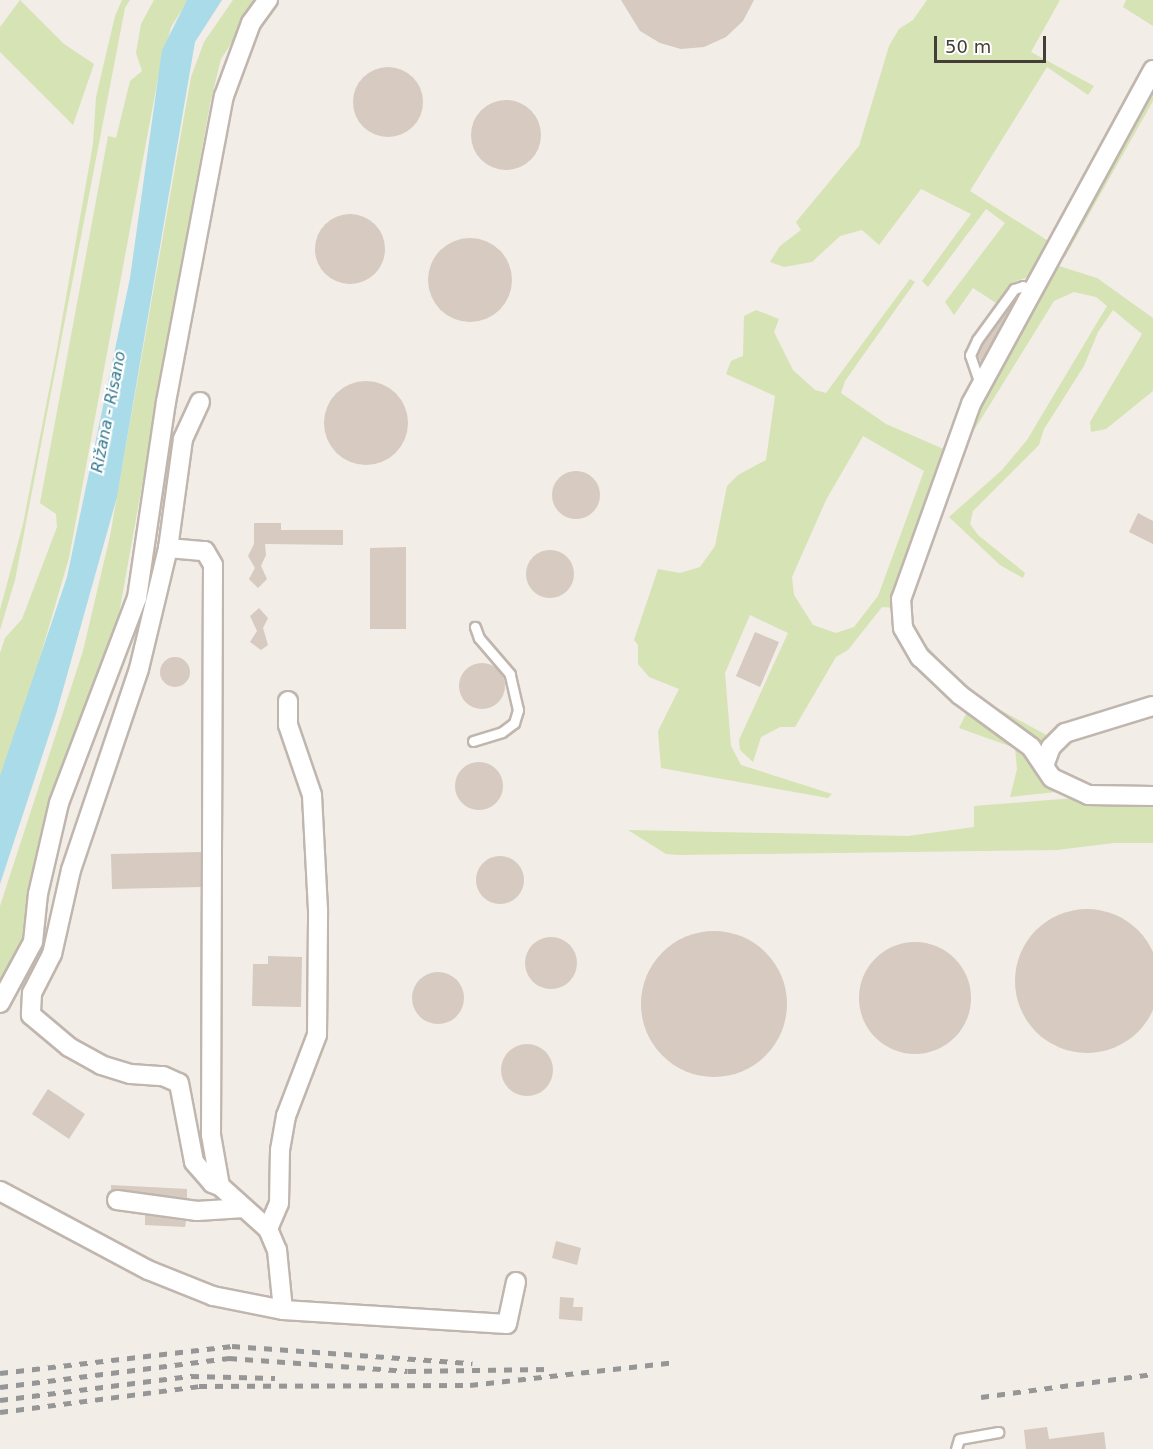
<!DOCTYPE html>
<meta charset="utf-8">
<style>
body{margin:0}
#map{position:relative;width:1153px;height:1449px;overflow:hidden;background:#f2ede7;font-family:"DejaVu Sans",sans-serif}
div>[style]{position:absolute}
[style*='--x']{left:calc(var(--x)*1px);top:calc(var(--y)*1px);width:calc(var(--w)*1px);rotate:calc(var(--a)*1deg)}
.green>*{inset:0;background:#d6e3b4}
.water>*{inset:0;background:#a9dbe9}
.building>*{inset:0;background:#d6cac1}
.round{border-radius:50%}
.roads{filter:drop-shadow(2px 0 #c0b6ae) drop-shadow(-2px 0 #c0b6ae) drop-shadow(0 2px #c0b6ae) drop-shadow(0 -2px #c0b6ae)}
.lane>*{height:9px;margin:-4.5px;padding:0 4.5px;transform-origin:4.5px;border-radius:4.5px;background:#fff}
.street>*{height:18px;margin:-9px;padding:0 9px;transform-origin:9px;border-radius:9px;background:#fff}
.rail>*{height:4.5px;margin-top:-2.25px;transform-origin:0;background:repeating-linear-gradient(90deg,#969696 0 8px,transparent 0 16px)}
span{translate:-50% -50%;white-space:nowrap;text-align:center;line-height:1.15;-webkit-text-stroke:4.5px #fff;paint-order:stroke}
.water-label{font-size:16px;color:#347a90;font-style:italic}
.scale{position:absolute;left:934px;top:36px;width:112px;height:27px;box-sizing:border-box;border:3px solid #453d37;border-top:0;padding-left:8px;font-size:18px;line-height:21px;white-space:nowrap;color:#453d37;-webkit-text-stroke:4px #fff;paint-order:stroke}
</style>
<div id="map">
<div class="green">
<div style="clip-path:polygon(20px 0,64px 44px,94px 64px,73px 125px,0 52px,0 27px)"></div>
<div style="clip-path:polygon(122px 0,130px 0,125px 8px,15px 580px,0 630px,0 610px,23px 524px,56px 354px,93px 144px,96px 97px,115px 16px)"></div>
<div style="clip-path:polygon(154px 0,188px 0,171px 27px,158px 78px,69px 558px,0 794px,0 653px,5px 638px,22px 619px,57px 527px,56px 514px,40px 503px,108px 136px,116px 138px,130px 81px,142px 71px,136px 53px,141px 24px)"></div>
<div style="clip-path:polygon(233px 0,260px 0,221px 59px,210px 104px,119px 614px,29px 940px,0 993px,0 906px,83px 651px,110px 536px,191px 77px,204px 42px)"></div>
<div style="clip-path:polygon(927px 0,1060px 0,1031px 52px,1094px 86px,1088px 95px,1047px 67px,970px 191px,1053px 244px,1029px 277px,1016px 281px,996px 303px,973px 288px,954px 315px,945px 302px,1005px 223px,986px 209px,928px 287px,922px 281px,971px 214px,921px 189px,879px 245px,862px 230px,840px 236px,812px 262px,784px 267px,770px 262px,780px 246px,801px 230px,796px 222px,859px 146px,889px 46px,899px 29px,913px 20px)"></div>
<div style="clip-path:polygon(1126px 0,1153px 0,1153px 26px,1123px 7px)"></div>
<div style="clip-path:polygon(1153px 78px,1153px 101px,1065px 257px,1058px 254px)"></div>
<div style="clip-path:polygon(1056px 265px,1097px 278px,1153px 318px,1153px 391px,1106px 429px,1091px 432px,1090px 422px,1142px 334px,1113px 310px,1098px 332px,1084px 366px,1044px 429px,1039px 445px,973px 511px,970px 524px,978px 535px,1025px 573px,1023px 578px,1000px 565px,949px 517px,1002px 470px,1027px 440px,1107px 306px,1096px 297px,1074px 292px,1054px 301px,963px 448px,966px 425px)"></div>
<div style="clip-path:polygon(evenodd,910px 279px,915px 282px,845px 381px,841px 393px,886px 424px,946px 450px,897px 608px,882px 607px,848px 650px,836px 657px,795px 727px,780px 727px,761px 737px,753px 762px,740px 750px,739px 740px,788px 633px,750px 615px,725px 673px,731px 746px,741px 765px,832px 794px,828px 798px,661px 768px,658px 731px,679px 689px,649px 677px,638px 664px,638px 645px,634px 640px,658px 569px,680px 573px,700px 567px,715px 546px,727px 486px,738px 475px,766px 460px,775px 396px,726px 374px,731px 361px,743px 356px,744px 316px,756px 310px,779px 319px,774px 332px,793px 370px,815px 390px,826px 393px,910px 279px,863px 436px,924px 471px,878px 596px,854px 627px,836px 633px,813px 625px,794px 595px,792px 577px,826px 500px,863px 436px)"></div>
<div style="clip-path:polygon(910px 633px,919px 637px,957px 680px,991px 705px,1052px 738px,1044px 755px,951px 683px)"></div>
<div style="clip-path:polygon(968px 710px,1023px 746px,1056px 792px,1010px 797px,1017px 769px,1015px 748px,959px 728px)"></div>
<div style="clip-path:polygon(1074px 798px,1153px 801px,1153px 843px,1114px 843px,1057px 850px,678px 855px,666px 854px,628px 830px,908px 836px,974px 827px,974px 806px)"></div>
</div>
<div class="water">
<div style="clip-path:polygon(187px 0,222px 0,195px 42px,117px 497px,57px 711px,0 884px,0 776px,67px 577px,130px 278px,162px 50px)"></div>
</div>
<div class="building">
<div style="clip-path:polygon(621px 0,754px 0,743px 21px,726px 37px,704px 47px,681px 49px,660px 43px,640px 31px)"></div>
<div class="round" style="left:353px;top:67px;width:70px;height:70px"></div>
<div class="round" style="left:471px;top:100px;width:70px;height:70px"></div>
<div class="round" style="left:315px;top:214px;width:70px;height:70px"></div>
<div class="round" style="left:428px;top:238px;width:84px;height:84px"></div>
<div style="clip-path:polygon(1014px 300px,1015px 301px,981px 362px,977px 355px,983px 343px)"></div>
<div class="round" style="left:324px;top:381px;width:84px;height:84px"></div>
<div class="round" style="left:552px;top:471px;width:48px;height:48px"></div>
<div style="clip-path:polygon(1138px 513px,1153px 521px,1153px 544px,1129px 532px)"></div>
<div style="clip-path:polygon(254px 523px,281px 523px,281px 530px,343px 530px,343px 545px,265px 544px,266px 555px,261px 566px,267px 579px,258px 588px,249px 579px,255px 568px,248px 556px,254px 544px)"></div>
<div style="clip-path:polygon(406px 547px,406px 629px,370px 629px,370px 548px)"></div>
<div class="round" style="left:526px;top:550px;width:48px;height:48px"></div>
<div style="clip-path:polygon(259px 608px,268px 618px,263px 628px,268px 645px,261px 650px,250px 642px,257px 631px,250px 616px)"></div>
<div style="clip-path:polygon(755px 632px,779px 642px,760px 687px,736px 676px)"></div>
<div class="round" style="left:160px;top:657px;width:30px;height:30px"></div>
<div class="round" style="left:459px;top:663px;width:46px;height:46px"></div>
<div class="round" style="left:455px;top:762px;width:48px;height:48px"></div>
<div style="clip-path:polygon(201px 852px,201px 887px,112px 889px,111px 854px)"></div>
<div class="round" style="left:476px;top:856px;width:48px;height:48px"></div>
<div class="round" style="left:1015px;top:909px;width:144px;height:144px"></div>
<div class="round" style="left:641px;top:931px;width:146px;height:146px"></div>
<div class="round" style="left:525px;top:937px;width:52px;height:52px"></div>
<div class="round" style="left:859px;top:942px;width:112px;height:112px"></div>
<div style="clip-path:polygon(268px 956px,302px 957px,301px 1007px,252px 1006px,253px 964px,268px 964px)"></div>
<div class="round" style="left:412px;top:972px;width:52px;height:52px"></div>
<div class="round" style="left:501px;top:1044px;width:52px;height:52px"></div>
<div style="clip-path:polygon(48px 1089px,85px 1114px,69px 1139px,32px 1114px)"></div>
<div style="clip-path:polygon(111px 1185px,187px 1189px,187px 1198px,111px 1191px)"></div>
<div style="clip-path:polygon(145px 1215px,186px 1221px,185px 1227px,145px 1225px)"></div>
<div style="clip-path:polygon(556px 1241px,581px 1248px,577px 1265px,552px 1258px)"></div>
<div style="clip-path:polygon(560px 1297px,574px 1298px,573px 1307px,583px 1307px,582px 1321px,559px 1319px)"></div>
<div style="clip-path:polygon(1047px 1427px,1049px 1439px,1104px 1432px,1106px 1449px,1026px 1449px,1024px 1430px)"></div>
</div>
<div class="roads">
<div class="lane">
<div style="--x:981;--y:387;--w:34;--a:-109"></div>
<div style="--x:970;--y:355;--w:17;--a:-65"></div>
<div style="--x:977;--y:340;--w:63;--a:-54"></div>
<div style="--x:1014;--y:289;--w:9;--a:-18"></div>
<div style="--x:1023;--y:286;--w:12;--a:24"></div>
<div style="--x:473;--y:741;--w:30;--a:-17"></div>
<div style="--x:502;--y:732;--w:15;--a:-37"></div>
<div style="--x:514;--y:723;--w:14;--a:-73"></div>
<div style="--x:518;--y:710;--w:37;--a:-103"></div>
<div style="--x:510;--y:674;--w:48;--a:-130.7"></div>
<div style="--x:479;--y:638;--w:12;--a:-110"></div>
<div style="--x:956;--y:1449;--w:10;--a:-73"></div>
<div style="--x:959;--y:1439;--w:40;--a:-10"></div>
</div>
<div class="street">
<div style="--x:1153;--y:70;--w:380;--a:118.6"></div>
<div style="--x:971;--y:404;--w:207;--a:109.7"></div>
<div style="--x:901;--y:599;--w:29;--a:86"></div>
<div style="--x:903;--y:628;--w:34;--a:60"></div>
<div style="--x:920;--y:657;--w:55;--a:43.5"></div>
<div style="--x:960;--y:695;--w:88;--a:36.2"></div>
<div style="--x:1031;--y:747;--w:37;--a:56"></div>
<div style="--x:1052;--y:778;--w:40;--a:25"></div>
<div style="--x:1088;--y:795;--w:65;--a:0.9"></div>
<div style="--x:200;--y:402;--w:41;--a:114.7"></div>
<div style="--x:183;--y:439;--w:110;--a:97.8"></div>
<div style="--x:168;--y:548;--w:124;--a:103.5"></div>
<div style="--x:139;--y:669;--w:212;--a:108.7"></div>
<div style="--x:71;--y:870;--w:86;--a:102.7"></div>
<div style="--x:52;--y:954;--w:44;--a:117.1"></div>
<div style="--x:32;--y:993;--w:22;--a:93"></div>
<div style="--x:31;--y:1015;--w:50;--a:40.1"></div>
<div style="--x:69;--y:1047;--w:37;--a:29"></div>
<div style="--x:101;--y:1065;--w:31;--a:17"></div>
<div style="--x:131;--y:1074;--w:32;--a:4"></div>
<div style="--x:163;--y:1076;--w:17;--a:24"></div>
<div style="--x:179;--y:1083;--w:80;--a:79.2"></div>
<div style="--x:194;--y:1162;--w:28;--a:49"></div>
<div style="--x:212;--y:1183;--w:9;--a:21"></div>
<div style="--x:220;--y:1186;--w:64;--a:41.9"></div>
<div style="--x:268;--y:1229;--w:23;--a:67"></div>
<div style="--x:277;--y:1250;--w:60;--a:84.3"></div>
<div style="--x:168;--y:548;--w:37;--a:5"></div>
<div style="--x:205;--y:551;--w:16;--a:60"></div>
<div style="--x:213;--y:565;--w:570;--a:90.2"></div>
<div style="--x:211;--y:1135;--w:52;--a:80"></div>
<div style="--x:1044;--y:766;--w:20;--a:-70"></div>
<div style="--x:1051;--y:747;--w:20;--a:-45"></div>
<div style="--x:1065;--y:733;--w:92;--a:-17.1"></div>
<div style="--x:0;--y:1003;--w:69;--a:-61.6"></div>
<div style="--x:33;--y:942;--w:48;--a:-84.1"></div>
<div style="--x:38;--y:894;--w:93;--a:-77"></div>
<div style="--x:59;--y:803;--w:219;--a:-69.2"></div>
<div style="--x:137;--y:598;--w:198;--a:-81.6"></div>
<div style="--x:166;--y:402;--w:311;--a:-79.3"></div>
<div style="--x:224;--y:96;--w:78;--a:-69.7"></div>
<div style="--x:251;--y:23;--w:29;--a:-54"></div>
<div style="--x:0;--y:1191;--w:168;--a:28.1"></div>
<div style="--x:148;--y:1270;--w:70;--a:21.8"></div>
<div style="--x:213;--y:1296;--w:71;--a:11.3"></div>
<div style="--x:283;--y:1310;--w:224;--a:3.6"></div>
<div style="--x:507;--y:1324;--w:43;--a:-77.9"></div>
<div style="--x:117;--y:1200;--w:81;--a:7.8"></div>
<div style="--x:197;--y:1211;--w:47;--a:-3.7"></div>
<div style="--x:268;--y:1229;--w:28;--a:-67"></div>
<div style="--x:279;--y:1203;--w:53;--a:-88.9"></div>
<div style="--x:280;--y:1150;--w:35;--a:-80"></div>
<div style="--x:286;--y:1116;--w:87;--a:-69.1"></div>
<div style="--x:317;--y:1035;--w:125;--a:-89.5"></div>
<div style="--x:318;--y:910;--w:115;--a:-93"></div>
<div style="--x:312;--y:795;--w:74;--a:-108.9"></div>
<div style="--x:288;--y:725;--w:24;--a:-90"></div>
</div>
</div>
<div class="rail">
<div style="--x:0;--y:1373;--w:234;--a:-6.6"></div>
<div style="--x:232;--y:1346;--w:241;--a:4.1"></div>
<div style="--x:0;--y:1387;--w:231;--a:-7.2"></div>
<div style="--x:229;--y:1358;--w:179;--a:4.2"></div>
<div style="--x:408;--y:1371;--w:142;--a:-0.8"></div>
<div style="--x:981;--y:1397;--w:174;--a:-7.6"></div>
<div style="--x:0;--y:1400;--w:193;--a:-7.2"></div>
<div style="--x:191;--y:1376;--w:84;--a:1.4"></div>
<div style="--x:0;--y:1412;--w:201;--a:-7.4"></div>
<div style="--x:199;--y:1386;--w:271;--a:-0.2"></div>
<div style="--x:470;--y:1385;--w:205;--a:-6.4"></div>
</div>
<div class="water-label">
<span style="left:109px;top:412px;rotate:-79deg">Rižana - Risano</span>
</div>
<div class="scale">50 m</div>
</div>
